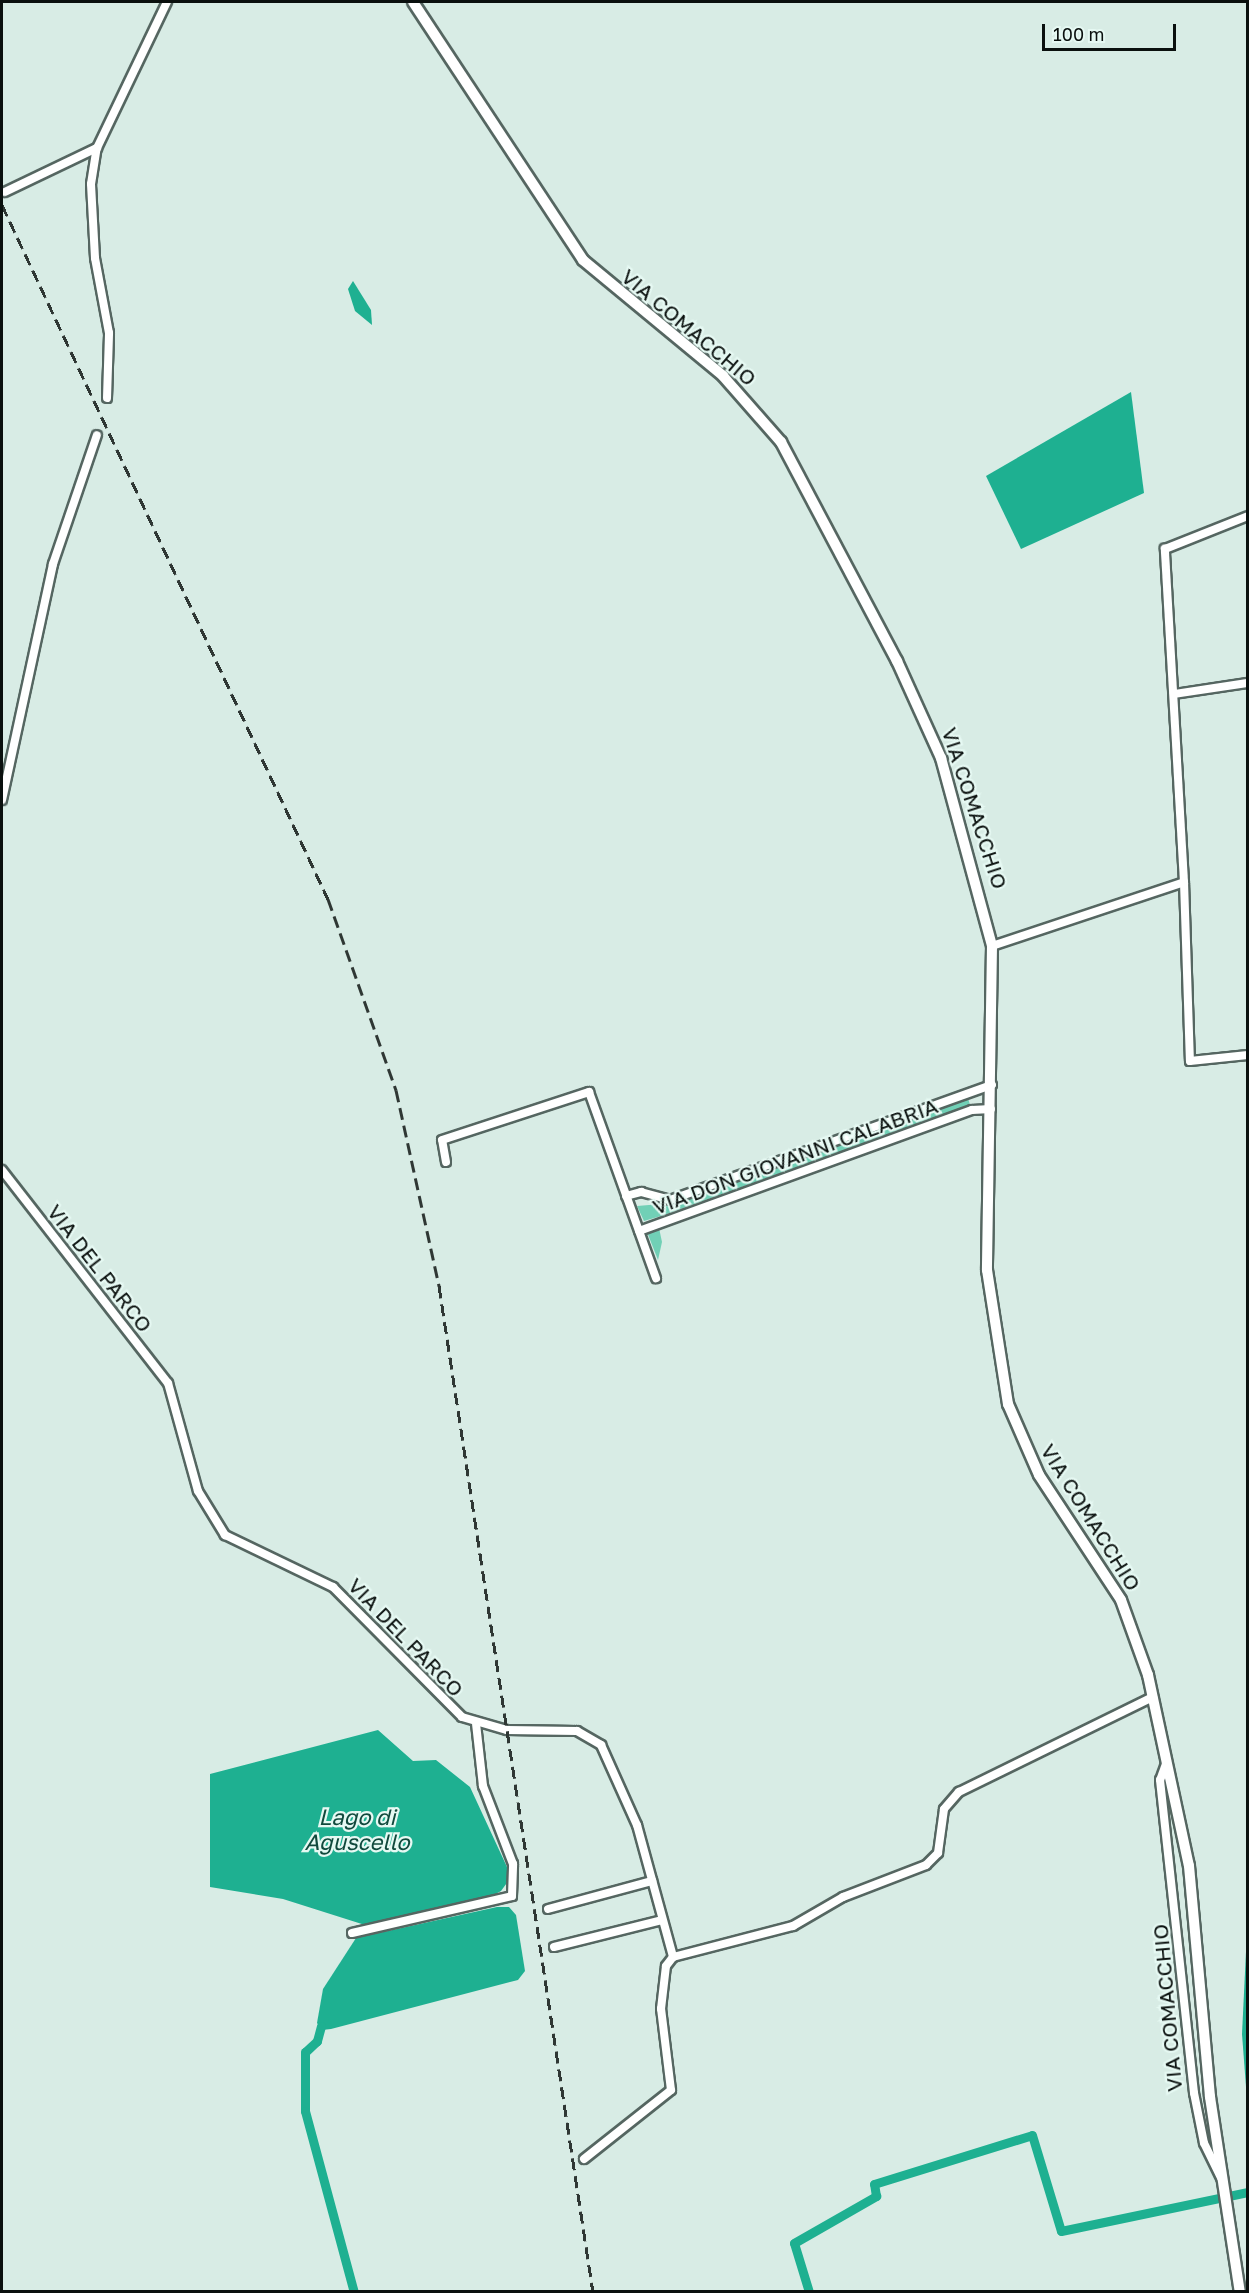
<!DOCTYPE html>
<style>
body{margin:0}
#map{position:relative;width:1249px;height:2293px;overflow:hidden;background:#d8ece5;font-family:"Golos Text",sans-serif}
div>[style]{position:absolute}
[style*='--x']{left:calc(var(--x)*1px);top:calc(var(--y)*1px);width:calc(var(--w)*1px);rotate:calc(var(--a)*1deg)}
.green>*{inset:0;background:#71d0b6}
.water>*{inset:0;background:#1eb091}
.canal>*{height:9px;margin:-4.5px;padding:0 4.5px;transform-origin:4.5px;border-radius:4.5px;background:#1eb091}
.roads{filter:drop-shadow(2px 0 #556661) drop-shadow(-2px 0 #556661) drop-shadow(0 2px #556661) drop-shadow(0 -2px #556661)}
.minor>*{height:8px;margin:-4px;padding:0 4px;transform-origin:4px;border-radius:4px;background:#fff}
.secondary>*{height:10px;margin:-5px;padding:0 5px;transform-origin:5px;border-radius:5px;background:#fff}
.rail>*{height:3px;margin-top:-1.5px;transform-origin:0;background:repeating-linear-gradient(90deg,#2f3734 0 12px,transparent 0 18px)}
span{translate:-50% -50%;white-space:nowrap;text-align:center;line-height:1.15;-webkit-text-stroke:4.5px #e6f9f3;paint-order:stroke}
.street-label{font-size:21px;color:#0a100e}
.water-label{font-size:22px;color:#10493c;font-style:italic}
.frame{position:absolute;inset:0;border:3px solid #0a100e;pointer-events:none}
.scale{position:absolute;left:1042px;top:24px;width:134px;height:27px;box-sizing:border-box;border:3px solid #0a100e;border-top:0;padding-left:8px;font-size:18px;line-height:21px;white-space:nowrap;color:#0a100e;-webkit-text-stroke:4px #e6f9f3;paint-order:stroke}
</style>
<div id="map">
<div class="green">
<div style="clip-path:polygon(968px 1098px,970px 1105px,661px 1216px,644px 1221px,637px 1206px,673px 1203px)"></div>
<div style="clip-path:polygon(659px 1228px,662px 1242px,658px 1260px,647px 1232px)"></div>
</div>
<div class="water">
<div style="clip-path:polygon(353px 281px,371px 310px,372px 325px,355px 311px,348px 289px)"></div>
<div style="clip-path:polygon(1131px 392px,1144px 493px,1021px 549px,986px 476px)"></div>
<div style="clip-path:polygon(378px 1730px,413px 1761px,436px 1760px,470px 1787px,507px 1867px,509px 1880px,501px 1891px,479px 1903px,365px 1925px,283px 1899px,210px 1887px,210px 1774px)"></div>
<div style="clip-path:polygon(497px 1907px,509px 1907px,516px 1915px,525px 1971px,518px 1980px,331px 2029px,322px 2030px,317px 2023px,323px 1989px,356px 1938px)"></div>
<div style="clip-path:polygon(1247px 1931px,1247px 2100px,1242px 2034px)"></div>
</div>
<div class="canal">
<div style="--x:321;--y:2026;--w:16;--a:105"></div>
<div style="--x:317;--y:2041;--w:16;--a:137"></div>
<div style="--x:305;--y:2052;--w:59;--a:90"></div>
<div style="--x:305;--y:2111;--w:188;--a:74.9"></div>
<div style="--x:809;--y:2292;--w:51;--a:-107"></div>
<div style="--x:794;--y:2243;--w:95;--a:-29.8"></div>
<div style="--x:876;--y:2196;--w:12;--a:-99"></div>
<div style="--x:874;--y:2184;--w:165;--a:-17.2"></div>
<div style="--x:1032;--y:2135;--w:100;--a:73.2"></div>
<div style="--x:1061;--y:2231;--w:191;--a:-11.8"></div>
</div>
<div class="roads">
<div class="minor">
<div style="--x:5;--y:192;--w:102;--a:-25.6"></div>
<div style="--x:107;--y:398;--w:65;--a:-88.2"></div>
<div style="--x:109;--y:333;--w:76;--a:-100.6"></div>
<div style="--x:95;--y:258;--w:74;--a:-93.1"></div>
<div style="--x:91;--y:184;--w:36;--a:-81"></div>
<div style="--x:97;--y:148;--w:162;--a:-64.4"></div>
<div style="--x:1174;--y:694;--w:75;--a:-8.5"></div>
<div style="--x:2;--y:800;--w:241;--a:-77.8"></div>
<div style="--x:53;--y:564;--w:136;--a:-71.2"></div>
<div style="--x:1184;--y:882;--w:179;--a:88.1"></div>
<div style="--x:1190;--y:1061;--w:58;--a:-5.9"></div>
<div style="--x:992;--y:946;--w:202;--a:-18.4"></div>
<div style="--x:1184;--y:882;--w:334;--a:-93.3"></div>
<div style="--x:1165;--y:549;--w:89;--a:-21.7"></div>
<div style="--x:446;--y:1162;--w:22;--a:-100"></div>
<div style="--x:442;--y:1140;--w:155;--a:-18.1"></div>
<div style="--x:589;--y:1092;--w:198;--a:70.2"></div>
<div style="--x:2;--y:1170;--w:270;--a:52.1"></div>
<div style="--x:168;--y:1383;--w:112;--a:74.5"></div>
<div style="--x:198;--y:1491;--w:52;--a:58.5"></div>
<div style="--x:225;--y:1535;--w:120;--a:25.7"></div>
<div style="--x:333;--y:1587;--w:183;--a:45.2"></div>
<div style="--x:462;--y:1717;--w:47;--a:16.1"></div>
<div style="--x:507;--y:1730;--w:70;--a:0.8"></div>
<div style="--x:577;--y:1731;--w:28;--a:30"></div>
<div style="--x:601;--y:1745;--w:88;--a:65.8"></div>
<div style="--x:637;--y:1825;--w:137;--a:74.7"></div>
<div style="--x:626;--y:1196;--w:16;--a:-15"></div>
<div style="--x:641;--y:1192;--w:30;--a:15"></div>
<div style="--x:670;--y:1200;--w:342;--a:-19.7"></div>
<div style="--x:639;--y:1231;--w:354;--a:-20"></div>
<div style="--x:972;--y:1110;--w:19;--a:-3"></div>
<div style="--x:1167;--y:1761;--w:20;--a:110"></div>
<div style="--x:1160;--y:1780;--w:315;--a:83.8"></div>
<div style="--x:1194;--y:2093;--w:51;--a:78.7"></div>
<div style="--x:1204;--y:2143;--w:39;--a:64"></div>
<div style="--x:548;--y:1909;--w:108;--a:-15.1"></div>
<div style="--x:352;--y:1933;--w:164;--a:-13"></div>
<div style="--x:512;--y:1896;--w:32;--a:-88"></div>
<div style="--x:513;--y:1864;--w:84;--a:-111"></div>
<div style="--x:483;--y:1786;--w:62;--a:-96.4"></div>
<div style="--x:554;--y:1947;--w:111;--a:-14"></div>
<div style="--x:584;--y:2159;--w:111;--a:-38.4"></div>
<div style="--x:671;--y:2090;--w:82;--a:-97"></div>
<div style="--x:661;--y:2009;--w:43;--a:-83.4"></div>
<div style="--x:666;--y:1966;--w:11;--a:-52"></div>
<div style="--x:673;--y:1957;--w:124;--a:-14.5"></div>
<div style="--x:793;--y:1926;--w:58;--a:-30.1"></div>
<div style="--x:843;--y:1897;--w:89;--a:-21.1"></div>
<div style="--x:926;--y:1865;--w:17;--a:-45"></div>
<div style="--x:938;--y:1853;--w:44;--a:-82.2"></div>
<div style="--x:944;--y:1809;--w:23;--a:-49"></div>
<div style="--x:959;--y:1792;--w:216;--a:-26.1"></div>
</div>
<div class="secondary">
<div style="--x:413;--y:2;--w:309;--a:56.6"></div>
<div style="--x:583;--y:260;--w:182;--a:39.6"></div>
<div style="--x:723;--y:376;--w:88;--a:48.7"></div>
<div style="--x:781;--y:442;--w:248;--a:62.1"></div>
<div style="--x:897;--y:661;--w:107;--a:65.6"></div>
<div style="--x:941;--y:758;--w:195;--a:74.8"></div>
<div style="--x:992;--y:946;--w:324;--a:90.9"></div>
<div style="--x:987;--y:1270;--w:136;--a:81.1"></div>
<div style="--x:1008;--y:1404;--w:77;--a:66.4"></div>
<div style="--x:1039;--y:1475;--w:149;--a:56.7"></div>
<div style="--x:1121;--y:1600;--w:80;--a:70.2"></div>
<div style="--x:1148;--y:1675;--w:195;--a:77.9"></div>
<div style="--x:1189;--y:1866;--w:232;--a:84.8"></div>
<div style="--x:1210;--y:2097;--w:197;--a:81.3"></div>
</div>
</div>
<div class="rail">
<div style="--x:2;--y:205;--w:767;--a:64.84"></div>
<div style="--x:328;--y:899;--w:203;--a:70.4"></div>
<div style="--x:396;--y:1090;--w:201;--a:77.6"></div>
<div style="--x:439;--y:1286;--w:1018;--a:81.3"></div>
</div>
<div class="street-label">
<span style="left:689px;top:327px;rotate:40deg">VIA COMACCHIO</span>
<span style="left:975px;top:808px;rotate:72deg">VIA COMACCHIO</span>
<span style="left:795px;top:1156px;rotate:-20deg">VIA DON GIOVANNI CALABRIA</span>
<span style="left:100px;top:1268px;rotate:52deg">VIA DEL PARCO</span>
<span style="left:1091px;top:1517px;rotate:58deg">VIA COMACCHIO</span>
<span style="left:406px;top:1637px;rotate:46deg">VIA DEL PARCO</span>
<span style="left:1167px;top:2008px;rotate:-95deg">VIA COMACCHIO</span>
</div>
<div class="water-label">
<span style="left:357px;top:1829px">Lago di<br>Aguscello</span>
</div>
<div class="frame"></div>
<div class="scale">100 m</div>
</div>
